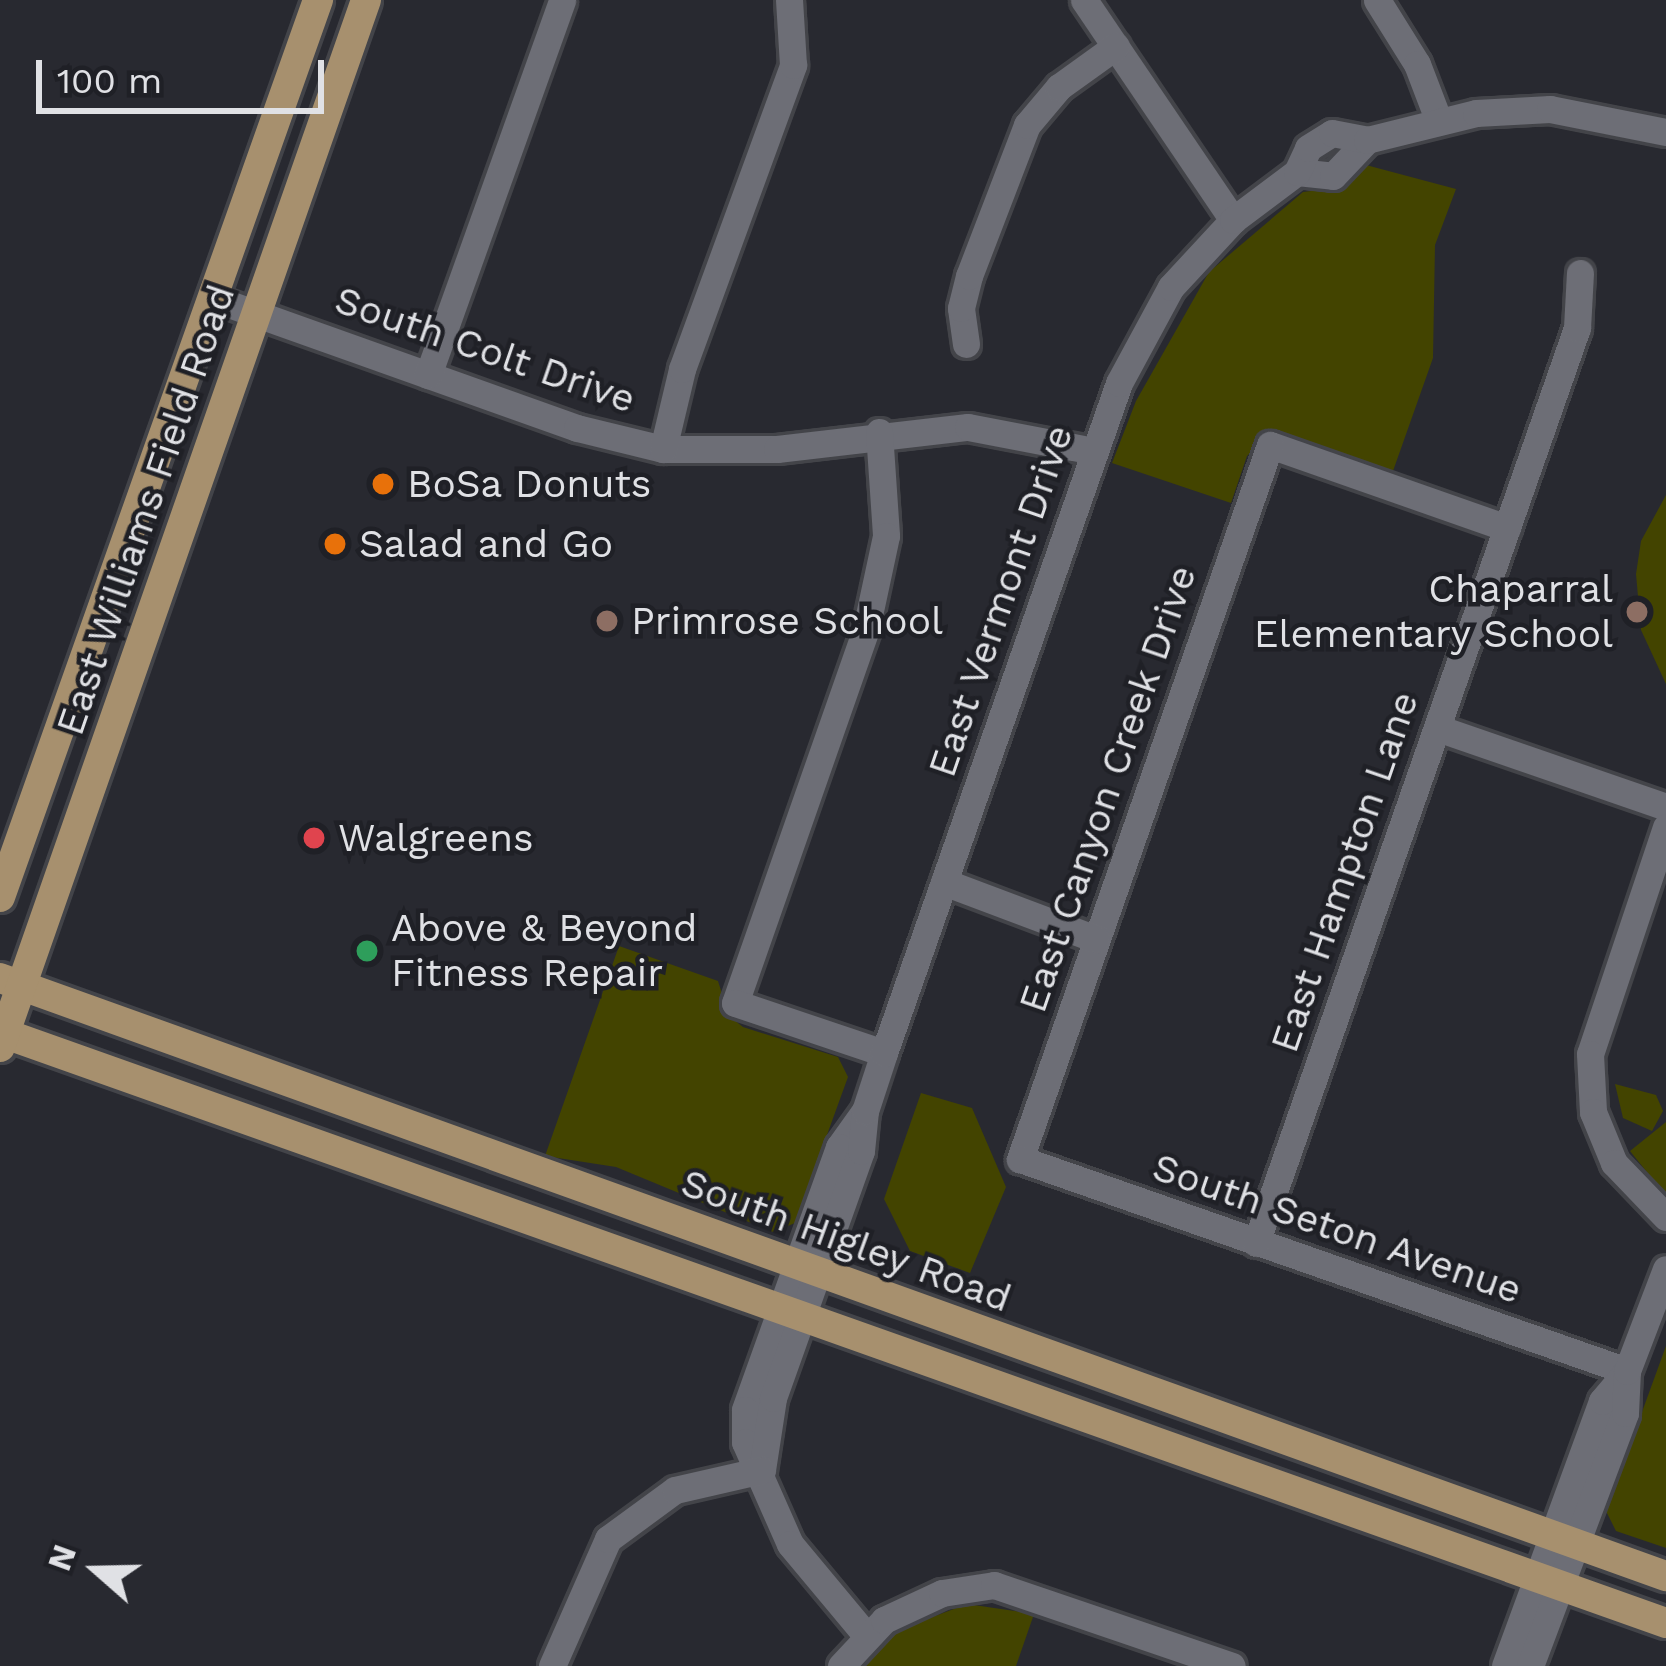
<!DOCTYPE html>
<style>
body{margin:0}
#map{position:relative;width:1666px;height:1666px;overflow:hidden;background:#282930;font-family:"Work Sans",sans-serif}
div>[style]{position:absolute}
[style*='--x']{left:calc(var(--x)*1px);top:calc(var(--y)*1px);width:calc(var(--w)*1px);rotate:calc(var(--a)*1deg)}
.green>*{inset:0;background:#434400}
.roads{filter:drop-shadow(3px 0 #434449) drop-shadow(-3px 0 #434449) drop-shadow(0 3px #434449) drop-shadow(0 -3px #434449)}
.minor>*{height:27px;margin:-13.5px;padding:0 13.5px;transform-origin:13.5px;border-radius:13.5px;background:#6d6e76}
.major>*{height:30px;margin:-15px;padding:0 15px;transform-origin:15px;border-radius:15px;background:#a7906e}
.dots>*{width:33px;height:33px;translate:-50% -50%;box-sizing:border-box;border:6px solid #1f2026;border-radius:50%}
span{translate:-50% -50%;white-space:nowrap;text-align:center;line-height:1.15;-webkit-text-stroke:9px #1f2026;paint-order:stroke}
.street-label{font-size:39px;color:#e0e1e5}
.poi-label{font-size:39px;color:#e0e1e5}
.left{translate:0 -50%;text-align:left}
.right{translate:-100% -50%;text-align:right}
.north{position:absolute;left:36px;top:1510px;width:120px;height:120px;-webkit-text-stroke:9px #1f2026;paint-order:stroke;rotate:290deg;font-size:33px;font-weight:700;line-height:48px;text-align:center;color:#e0e1e5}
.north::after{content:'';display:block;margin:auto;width:42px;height:54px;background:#e0e1e5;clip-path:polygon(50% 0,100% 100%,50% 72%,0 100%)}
.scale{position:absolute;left:36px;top:60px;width:288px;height:54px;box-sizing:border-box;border:6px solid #e0e1e5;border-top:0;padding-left:15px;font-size:36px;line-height:42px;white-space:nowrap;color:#e0e1e5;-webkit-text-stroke:9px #1f2026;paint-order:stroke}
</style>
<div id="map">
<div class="green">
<div style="clip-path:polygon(1366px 165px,1456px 189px,1435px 245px,1433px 358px,1393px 471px,1269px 435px,1247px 456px,1231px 503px,1112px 463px,1136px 401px,1209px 272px,1303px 192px,1336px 188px)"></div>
<div style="clip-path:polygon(1666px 495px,1666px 684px,1641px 630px,1636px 574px,1641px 541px)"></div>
<div style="clip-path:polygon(619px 946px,718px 981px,729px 1016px,743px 1027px,838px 1057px,848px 1077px,795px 1223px,773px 1232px,616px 1167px,545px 1156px)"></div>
<div style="clip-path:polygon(1615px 1084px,1656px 1095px,1663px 1111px,1652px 1131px,1623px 1118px)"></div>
<div style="clip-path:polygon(921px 1093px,972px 1108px,1006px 1187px,970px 1273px,910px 1251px,884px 1199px)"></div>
<div style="clip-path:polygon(1666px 1122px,1666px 1196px,1630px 1151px)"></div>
<div style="clip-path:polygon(1666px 1346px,1666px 1548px,1616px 1531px,1606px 1511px)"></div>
<div style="clip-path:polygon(967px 1604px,1034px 1614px,1016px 1666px,859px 1666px,898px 1630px)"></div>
</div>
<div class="roads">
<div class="minor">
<div style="--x:1084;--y:0;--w:266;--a:55.9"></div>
<div style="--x:1377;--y:0;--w:75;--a:58"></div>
<div style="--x:1417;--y:64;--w:59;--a:69.1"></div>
<div style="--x:1297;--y:172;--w:36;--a:6"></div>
<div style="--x:1333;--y:176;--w:50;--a:-46.6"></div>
<div style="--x:212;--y:298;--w:387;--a:19.6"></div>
<div style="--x:577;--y:428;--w:89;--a:13.7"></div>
<div style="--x:663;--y:449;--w:114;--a:0"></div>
<div style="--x:777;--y:449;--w:192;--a:-6.6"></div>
<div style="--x:968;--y:427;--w:128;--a:10.8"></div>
<div style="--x:966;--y:344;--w:36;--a:-98"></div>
<div style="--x:961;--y:308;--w:33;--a:-76"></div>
<div style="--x:969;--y:276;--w:162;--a:-69"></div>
<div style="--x:1027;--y:125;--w:50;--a:-49.9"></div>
<div style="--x:1059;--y:87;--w:70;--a:-35.7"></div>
<div style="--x:428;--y:375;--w:398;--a:-70.3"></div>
<div style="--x:879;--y:432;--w:104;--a:86.1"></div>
<div style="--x:886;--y:536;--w:95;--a:102.1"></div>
<div style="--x:866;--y:629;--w:396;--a:109.3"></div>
<div style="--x:735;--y:1003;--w:157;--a:18.6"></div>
<div style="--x:663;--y:449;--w:82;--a:-76.6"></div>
<div style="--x:682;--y:369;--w:324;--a:-69.9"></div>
<div style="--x:793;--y:65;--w:65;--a:-93.5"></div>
<div style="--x:1507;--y:528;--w:251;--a:-160.7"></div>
<div style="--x:1270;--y:445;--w:757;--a:109.3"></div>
<div style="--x:1020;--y:1159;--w:643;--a:19.25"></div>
<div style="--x:1437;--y:728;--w:242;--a:19"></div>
<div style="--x:1666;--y:827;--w:239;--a:108.5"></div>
<div style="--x:1590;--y:1054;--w:58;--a:87"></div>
<div style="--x:1593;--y:1112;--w:55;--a:67.6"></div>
<div style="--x:1614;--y:1163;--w:75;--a:46.1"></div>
<div style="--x:944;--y:882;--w:162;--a:20.6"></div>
<div style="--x:864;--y:1112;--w:43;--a:125.5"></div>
<div style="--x:839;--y:1147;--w:279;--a:109.7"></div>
<div style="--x:745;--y:1410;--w:32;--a:90"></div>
<div style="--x:745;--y:1442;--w:111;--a:66.2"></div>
<div style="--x:790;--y:1544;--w:117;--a:50.2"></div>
<div style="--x:1256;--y:1243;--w:970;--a:-70.67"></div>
<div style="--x:1577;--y:328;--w:55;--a:-86.9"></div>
<div style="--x:762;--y:1470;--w:73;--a:-81.3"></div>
<div style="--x:773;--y:1398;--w:262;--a:-70.4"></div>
<div style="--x:861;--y:1151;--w:40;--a:-84.3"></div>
<div style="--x:865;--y:1111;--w:61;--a:-71.9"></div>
<div style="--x:884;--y:1053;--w:710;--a:-70.67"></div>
<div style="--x:1119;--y:383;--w:109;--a:-61.6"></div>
<div style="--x:1171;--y:287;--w:91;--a:-47.2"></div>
<div style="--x:1233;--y:220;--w:80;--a:-36.9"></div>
<div style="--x:1297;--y:172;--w:26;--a:-65"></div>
<div style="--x:1308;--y:148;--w:28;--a:-32"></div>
<div style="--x:1332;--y:133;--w:36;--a:11"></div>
<div style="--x:1367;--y:140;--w:112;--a:-13.9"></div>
<div style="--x:1476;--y:113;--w:74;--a:-3.1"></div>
<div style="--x:1550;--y:109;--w:118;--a:11.2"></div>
<div style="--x:552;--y:1666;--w:139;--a:-66.2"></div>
<div style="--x:608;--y:1539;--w:83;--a:-36.2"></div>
<div style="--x:675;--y:1490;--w:89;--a:-12.9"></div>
<div style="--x:841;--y:1666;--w:63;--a:-46.9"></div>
<div style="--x:884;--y:1620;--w:64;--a:-25"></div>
<div style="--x:942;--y:1593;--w:53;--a:-8.7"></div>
<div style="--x:994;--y:1585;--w:251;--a:18.8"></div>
<div style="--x:1505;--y:1666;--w:282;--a:-69.9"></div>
<div style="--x:1602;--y:1401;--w:39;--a:-50"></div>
<div style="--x:1530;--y:1666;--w:270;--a:-69.4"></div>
<div style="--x:1625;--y:1413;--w:42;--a:-87.3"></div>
<div style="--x:1627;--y:1371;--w:109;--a:-69.1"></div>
</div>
<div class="major">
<div style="--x:0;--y:897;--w:952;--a:-70.48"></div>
<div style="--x:0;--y:978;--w:1770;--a:19.75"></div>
<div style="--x:0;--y:1032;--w:1768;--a:19.53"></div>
<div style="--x:0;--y:1047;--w:1109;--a:-70.73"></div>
</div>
</div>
<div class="dots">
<div style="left:383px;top:484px;background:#e8710a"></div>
<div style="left:335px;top:544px;background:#e8710a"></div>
<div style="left:1637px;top:612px;background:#8d6e63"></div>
<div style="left:607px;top:621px;background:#8d6e63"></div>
<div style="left:314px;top:838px;background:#e0444e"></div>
<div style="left:367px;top:951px;background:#2e9e5b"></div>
</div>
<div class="street-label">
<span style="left:485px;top:350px;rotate:19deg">South Colt Drive</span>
<span style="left:146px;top:510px;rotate:-71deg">East Williams Field Road</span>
<span style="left:1001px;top:601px;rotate:-71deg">East Vermont Drive</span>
<span style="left:1108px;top:789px;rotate:-71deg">East Canyon Creek Drive</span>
<span style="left:1345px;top:872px;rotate:-71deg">East Hampton Lane</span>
<span style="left:1337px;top:1229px;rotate:19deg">South Seton Avenue</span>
<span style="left:846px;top:1241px;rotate:20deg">South Higley Road</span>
</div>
<div class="poi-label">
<span class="left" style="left:407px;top:484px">BoSa Donuts</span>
<span class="left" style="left:359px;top:544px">Salad and Go</span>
<span class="right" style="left:1613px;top:612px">Chaparral<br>Elementary School</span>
<span class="left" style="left:631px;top:621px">Primrose School</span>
<span class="left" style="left:338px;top:838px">Walgreens</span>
<span class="left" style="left:391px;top:951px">Above &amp; Beyond<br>Fitness Repair</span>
</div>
<div class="north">N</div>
<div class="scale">100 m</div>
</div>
